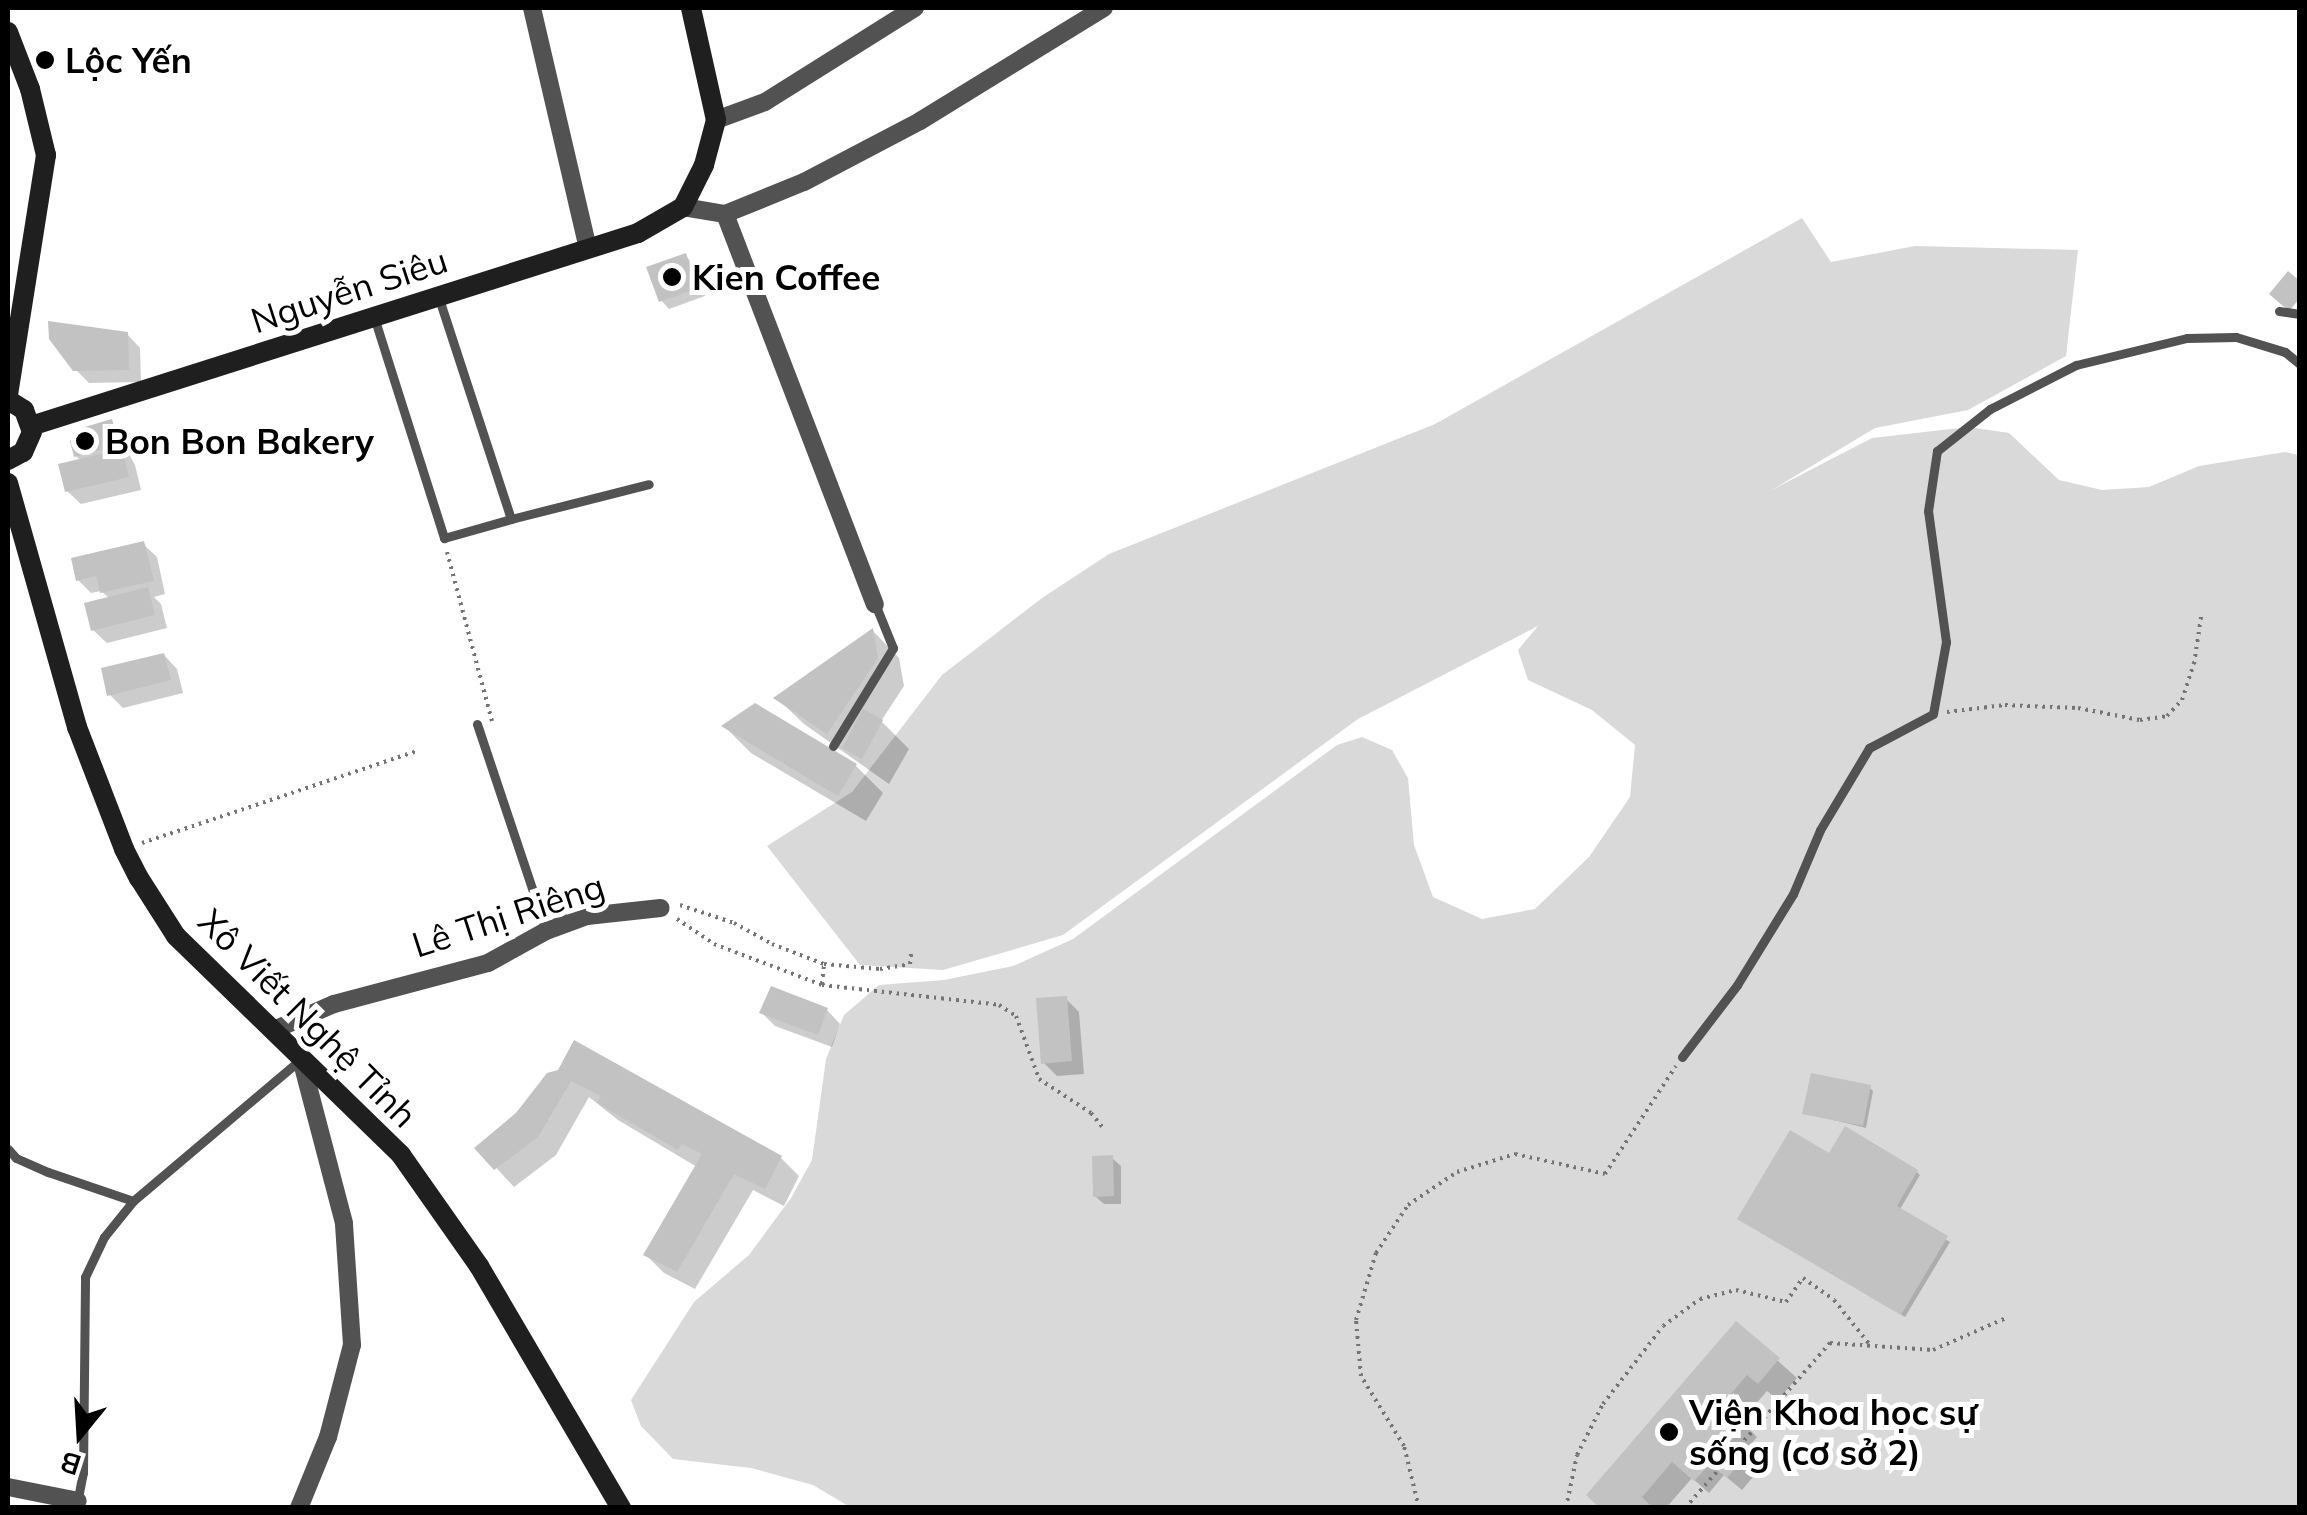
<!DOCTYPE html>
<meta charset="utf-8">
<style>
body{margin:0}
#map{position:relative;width:2307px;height:1515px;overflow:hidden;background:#fff;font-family:Mulish,sans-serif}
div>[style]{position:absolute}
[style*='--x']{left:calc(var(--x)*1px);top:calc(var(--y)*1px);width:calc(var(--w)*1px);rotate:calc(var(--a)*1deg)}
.green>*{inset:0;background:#d9d9d9}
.shadow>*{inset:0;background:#0003}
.building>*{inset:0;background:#c2c2c2}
.path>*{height:4px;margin-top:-2px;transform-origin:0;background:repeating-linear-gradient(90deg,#747474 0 2.5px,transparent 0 7.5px)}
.lane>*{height:9px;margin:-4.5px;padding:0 4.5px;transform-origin:4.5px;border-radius:4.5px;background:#525252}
.street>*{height:18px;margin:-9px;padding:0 9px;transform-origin:9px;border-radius:9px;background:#525252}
.secondary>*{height:20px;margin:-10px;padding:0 10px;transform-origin:10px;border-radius:10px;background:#1f1f1f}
.dots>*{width:28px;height:28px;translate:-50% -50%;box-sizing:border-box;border:5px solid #fff;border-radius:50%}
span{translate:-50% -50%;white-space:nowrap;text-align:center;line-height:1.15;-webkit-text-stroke:10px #fff;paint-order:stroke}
.poi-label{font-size:35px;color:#000;font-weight:700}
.left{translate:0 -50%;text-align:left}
.street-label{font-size:35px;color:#000}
.frame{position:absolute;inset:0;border:10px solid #000;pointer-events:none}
.north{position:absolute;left:30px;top:1385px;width:100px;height:100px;-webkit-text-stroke:8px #fff;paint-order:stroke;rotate:198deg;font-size:28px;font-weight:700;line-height:40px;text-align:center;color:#000}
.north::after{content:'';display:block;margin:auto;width:35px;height:45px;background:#000;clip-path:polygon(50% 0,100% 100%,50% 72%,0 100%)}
</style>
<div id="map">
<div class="green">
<div style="clip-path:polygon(1802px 218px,1831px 262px,1915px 246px,2078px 250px,2066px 356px,1968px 410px,1875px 428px,1770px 491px,1872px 438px,1969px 427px,2009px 433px,2059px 480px,2102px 490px,2149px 487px,2199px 466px,2285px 452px,2299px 455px,2299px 1507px,850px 1507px,813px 1485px,751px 1468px,673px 1459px,641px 1426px,631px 1400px,694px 1302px,749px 1255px,791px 1198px,812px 1160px,826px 1059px,844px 1015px,879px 985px,944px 980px,1013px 966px,1073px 939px,1337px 745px,1362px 737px,1392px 750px,1408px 778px,1414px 845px,1433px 897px,1482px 919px,1535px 909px,1589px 857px,1630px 797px,1635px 745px,1592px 710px,1528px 680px,1518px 650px,1538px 626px,1358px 719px,1063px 935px,943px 970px,860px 965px,767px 846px,852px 792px,942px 675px,1042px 598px,1109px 554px,1435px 424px)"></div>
</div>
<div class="shadow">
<div style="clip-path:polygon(685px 256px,694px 264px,705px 296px,669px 309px,661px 300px)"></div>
<div style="clip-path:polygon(127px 334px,140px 348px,141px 382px,89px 383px,75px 369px)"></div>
<div style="clip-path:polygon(111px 422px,135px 465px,141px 490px,81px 504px,67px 491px,81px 461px,76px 456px)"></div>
<div style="clip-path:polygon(143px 544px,157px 557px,165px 594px,154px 597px,161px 604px,167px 628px,107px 643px,93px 630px,110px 599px,101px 591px,91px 593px,78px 580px)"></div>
<div style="clip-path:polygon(873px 631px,899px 658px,904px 686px,881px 721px,909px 749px,889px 784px,804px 724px,777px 698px)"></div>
<div style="clip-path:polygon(164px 655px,177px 669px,183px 693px,123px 708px,110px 695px)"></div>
<div style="clip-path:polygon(724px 726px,856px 766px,883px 793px,866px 821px,751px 753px)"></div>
<div style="clip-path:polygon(1066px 999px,1079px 1012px,1084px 1074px,1057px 1076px,1044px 1063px)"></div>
<div style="clip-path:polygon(827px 1010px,840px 1024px,832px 1047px,775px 1026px,762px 1013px)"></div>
<div style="clip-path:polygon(560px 1072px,781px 1158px,799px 1176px,784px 1206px,753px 1190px,695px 1289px,664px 1273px,646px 1255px,697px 1167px,618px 1120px,589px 1097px,556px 1155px,514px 1187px,478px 1148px)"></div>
<div style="clip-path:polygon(1870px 1088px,1873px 1091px,1866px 1128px,1805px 1113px)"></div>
<div style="clip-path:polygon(1112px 1158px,1121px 1166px,1121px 1204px,1104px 1204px,1095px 1196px)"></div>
<div style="clip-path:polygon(1917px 1172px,1920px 1175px,1899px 1211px,1950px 1242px,1905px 1317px,1744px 1222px)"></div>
<div style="clip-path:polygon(1737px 1324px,1797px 1378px,1778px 1400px,1767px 1391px,1741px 1421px,1757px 1437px,1741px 1455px,1758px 1471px,1742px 1490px,1724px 1475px,1709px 1493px,1692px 1478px,1666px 1508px,1602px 1508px)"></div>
</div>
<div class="building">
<div style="clip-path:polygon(686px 253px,698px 288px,659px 302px,646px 267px)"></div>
<div style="clip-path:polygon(2288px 271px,2300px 281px,2300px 298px,2289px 311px,2269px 294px)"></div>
<div style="clip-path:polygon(48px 321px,128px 332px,129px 370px,73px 371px,49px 339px)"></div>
<div style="clip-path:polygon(112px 419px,119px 445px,74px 457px,70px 441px,81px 428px)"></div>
<div style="clip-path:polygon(122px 449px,129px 477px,65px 492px,58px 464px)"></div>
<div style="clip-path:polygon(144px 541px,154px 581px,100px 593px,96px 576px,76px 581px,71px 558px)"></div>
<div style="clip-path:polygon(148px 587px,155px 615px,91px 631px,84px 603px)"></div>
<div style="clip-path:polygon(873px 628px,878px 658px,827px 734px,773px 698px)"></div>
<div style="clip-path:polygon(164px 653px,171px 680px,107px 696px,101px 668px)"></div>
<div style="clip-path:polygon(755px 703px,857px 764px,838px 796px,721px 726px)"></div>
<div style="clip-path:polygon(863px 709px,883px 720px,862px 759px,842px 748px)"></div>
<div style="clip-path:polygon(771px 986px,828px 1008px,818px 1035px,759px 1013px)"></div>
<div style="clip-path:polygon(1067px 996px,1072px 1061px,1041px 1064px,1036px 998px)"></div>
<div style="clip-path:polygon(574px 1040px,782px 1156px,765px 1189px,734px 1174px,677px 1272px,643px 1255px,702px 1154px,682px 1144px,678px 1150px,597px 1103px,601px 1096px,571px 1081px,538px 1137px,494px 1170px,474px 1148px,516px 1113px,547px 1073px,558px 1070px)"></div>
<div style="clip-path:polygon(1811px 1073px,1871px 1085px,1863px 1126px,1802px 1114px)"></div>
<div style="clip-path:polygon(1845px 1126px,1918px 1170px,1897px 1206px,1948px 1236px,1901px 1315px,1737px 1219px,1790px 1130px,1829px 1153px)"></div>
<div style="clip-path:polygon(1113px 1155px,1114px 1196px,1093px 1197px,1092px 1156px)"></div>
<div style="clip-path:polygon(1736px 1321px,1780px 1358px,1758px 1384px,1747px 1375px,1724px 1402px,1746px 1422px,1729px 1441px,1746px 1456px,1727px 1478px,1710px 1464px,1694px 1481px,1672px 1462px,1642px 1497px,1653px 1508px,1600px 1508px,1586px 1495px)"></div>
</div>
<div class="path">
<div style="--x:447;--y:552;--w:175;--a:75.1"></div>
<div style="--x:1947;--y:712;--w:58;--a:-6.9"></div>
<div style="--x:2005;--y:705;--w:73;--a:2.4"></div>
<div style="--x:2078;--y:708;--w:63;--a:11"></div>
<div style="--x:2140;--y:720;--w:27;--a:-8"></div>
<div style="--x:2167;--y:716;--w:22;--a:-47"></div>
<div style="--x:2182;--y:700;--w:38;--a:-72"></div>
<div style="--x:2194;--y:664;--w:48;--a:-81.5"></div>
<div style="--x:142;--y:843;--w:290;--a:-18.5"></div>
<div style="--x:680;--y:905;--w:57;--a:18.4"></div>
<div style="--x:734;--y:923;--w:43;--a:28.9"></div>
<div style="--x:772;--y:944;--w:56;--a:21"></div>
<div style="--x:824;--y:964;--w:56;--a:5.1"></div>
<div style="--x:880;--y:969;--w:30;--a:-9"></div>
<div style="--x:910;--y:964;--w:10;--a:-84"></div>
<div style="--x:677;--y:919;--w:45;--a:34"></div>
<div style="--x:714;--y:944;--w:116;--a:20.8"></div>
<div style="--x:822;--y:985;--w:178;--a:6.4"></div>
<div style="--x:999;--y:1005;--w:20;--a:33"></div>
<div style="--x:1016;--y:1016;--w:67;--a:69.9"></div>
<div style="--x:1039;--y:1079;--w:62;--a:33.2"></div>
<div style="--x:1091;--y:1113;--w:21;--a:51"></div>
<div style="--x:822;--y:984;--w:20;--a:-84"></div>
<div style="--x:1419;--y:1508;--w:64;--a:-103.6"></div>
<div style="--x:1404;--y:1446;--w:82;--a:-121.6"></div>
<div style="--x:1361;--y:1376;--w:56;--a:-95.1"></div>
<div style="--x:1356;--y:1320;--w:70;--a:-73.4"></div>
<div style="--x:1376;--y:1253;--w:58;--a:-56.3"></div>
<div style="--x:1408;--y:1205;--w:59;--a:-34"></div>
<div style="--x:1457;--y:1172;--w:61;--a:-17.2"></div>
<div style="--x:1515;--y:1154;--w:92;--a:12.5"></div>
<div style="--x:1605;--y:1174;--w:129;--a:-56.7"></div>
<div style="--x:1566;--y:1508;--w:54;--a:-78.3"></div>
<div style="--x:1577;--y:1455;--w:57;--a:-63"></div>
<div style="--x:1603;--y:1404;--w:98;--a:-52.4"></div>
<div style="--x:1663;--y:1326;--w:46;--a:-36.1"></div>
<div style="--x:1700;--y:1299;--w:37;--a:-14"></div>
<div style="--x:1736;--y:1290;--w:51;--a:13.5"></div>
<div style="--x:1786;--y:1302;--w:29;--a:-55"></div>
<div style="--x:1803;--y:1278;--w:38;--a:35"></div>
<div style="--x:1834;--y:1300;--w:58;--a:51.3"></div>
<div style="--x:1685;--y:1508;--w:220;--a:-48.7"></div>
<div style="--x:1830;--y:1343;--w:103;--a:3.9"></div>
<div style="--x:1933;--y:1350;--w:80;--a:-23.7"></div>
</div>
<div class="lane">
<div style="--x:2279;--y:311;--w:21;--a:8"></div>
<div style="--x:374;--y:317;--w:232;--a:72.4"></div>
<div style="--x:444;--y:538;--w:70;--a:-15.8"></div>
<div style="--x:511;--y:519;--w:231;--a:-108.1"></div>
<div style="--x:511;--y:519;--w:142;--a:-14.2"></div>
<div style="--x:477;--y:724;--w:217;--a:71.5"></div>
<div style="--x:833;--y:746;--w:115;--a:-58.5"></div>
<div style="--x:893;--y:648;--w:48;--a:-112.2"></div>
<div style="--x:1682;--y:1057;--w:91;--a:-52.6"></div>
<div style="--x:1737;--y:985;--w:107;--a:-58.4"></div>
<div style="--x:1793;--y:894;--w:69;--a:-67.1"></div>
<div style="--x:1820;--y:830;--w:96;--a:-59.1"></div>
<div style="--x:1869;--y:748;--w:72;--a:-28"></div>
<div style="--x:1933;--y:714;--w:73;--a:-79.8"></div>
<div style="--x:1946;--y:642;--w:132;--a:-97.8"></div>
<div style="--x:1928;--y:511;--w:61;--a:-81.5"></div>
<div style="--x:1937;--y:451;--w:68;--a:-38.4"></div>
<div style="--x:1990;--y:409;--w:97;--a:-27.1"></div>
<div style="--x:2076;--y:365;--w:114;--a:-13.7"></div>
<div style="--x:2187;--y:338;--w:49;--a:-1.2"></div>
<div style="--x:2236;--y:337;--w:51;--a:17"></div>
<div style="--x:2285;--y:352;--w:19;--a:39"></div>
<div style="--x:8;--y:1149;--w:12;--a:48"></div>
<div style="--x:16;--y:1158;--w:35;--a:24"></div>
<div style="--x:48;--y:1172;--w:90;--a:18.8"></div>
<div style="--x:77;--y:1503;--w:31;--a:-79"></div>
<div style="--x:83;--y:1473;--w:196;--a:-89.4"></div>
<div style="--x:85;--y:1277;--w:44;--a:-64.6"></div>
<div style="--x:104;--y:1237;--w:46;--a:-51.1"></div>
<div style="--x:133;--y:1201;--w:220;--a:-40.2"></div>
</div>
<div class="street">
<div style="--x:532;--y:8;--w:246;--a:76.9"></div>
<div style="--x:716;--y:120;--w:52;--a:-20.2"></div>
<div style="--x:765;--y:102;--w:177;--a:-32.1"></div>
<div style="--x:683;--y:207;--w:43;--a:9.5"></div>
<div style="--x:725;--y:214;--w:85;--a:-22.1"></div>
<div style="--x:804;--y:182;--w:131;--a:-27.7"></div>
<div style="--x:920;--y:121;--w:216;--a:-31.6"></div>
<div style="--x:725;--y:214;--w:418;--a:69"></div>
<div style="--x:276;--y:1029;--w:63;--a:-23.3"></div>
<div style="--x:334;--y:1004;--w:159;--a:-14.9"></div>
<div style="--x:488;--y:963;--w:66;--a:-28.9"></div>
<div style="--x:546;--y:931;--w:44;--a:-20.1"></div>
<div style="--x:587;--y:916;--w:74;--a:-6.2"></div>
<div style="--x:8;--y:1487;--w:71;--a:11.3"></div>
<div style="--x:299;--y:1508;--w:77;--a:-67.8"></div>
<div style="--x:328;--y:1437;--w:95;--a:-75.4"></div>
<div style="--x:352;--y:1345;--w:122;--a:-93.8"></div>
<div style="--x:344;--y:1223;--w:170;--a:-104.7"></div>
</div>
<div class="secondary">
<div style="--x:8;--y:32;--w:61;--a:68.9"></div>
<div style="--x:30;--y:89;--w:68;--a:76.4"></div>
<div style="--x:46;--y:155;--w:244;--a:99"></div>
<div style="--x:8;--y:400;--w:19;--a:32"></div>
<div style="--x:24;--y:410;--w:23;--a:70"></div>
<div style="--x:32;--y:432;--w:22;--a:114"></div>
<div style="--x:23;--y:452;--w:17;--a:152"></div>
<div style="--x:31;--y:426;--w:637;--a:-17.64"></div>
<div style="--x:638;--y:233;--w:52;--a:-30"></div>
<div style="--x:683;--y:207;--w:47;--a:-63.4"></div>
<div style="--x:704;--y:165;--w:47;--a:-75.1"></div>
<div style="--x:716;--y:120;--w:115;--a:-102.6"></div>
<div style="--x:8;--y:483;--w:254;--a:74.2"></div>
<div style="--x:77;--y:727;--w:131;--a:68.9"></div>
<div style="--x:124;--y:849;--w:33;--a:63"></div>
<div style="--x:139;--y:878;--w:69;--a:57.5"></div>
<div style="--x:176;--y:936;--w:314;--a:44.2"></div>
<div style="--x:401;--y:1155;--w:136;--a:54.9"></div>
<div style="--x:479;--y:1266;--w:281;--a:59.6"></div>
</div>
<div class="dots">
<div style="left:45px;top:60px;background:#000"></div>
<div style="left:672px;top:277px;background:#000"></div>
<div style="left:85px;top:441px;background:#000"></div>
<div style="left:1669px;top:1432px;background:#000"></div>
</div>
<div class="poi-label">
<span class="left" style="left:65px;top:60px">Lộc Yến</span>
<span class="left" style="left:692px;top:277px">Kien Coffee</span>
<span class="left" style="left:105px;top:441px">Bon Bon Bakery</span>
<span class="left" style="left:1689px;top:1432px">Viện Khoa học sự<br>sống (cơ sở 2)</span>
</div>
<div class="street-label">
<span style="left:349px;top:290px;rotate:-18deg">Nguyễn Siêu</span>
<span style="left:508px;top:915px;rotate:-18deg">Lê Thị Riêng</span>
<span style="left:308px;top:1018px;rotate:45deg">Xô Viết Nghệ Tỉnh</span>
</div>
<div class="frame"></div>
<div class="north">B</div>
</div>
